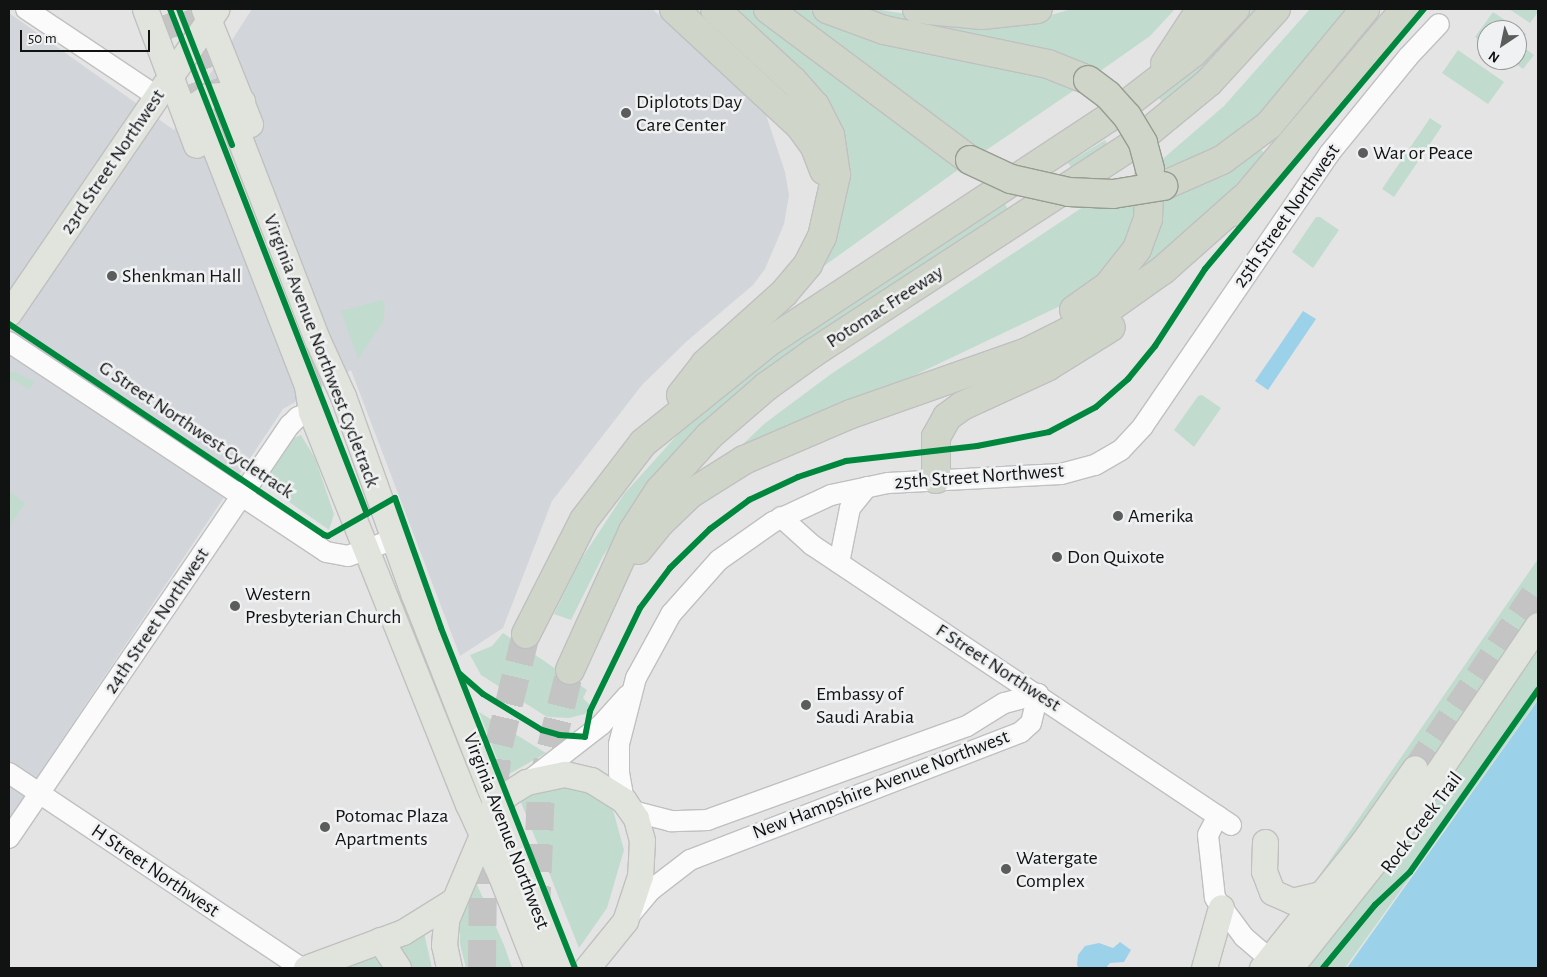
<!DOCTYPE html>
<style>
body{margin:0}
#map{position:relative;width:1547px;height:977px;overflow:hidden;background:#e4e4e4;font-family:"Alegreya Sans",sans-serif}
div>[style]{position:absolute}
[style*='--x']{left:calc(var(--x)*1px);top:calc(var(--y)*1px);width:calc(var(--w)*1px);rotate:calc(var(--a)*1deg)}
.built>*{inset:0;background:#d2d5d9}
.green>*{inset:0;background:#c1dccf}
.water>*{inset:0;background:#9bd2ea}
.major-tunnel>*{height:25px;margin-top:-12.5px;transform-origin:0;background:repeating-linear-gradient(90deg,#c4c4c4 0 25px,transparent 0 37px)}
.highway-tunnel>*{height:28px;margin-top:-14px;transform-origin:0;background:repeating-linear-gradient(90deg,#c4c4c4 0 28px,transparent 0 42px)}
.roads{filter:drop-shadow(1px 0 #c0c0c0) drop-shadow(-1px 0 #c0c0c0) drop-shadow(0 1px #c0c0c0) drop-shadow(0 -1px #c0c0c0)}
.minor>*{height:20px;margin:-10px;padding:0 10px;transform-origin:10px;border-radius:10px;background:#fbfbfb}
.major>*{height:25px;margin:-12.5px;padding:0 12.5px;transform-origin:12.5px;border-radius:12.5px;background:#e1e4dc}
.highway>*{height:28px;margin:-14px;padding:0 14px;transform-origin:14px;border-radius:14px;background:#cfd5c8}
.bridges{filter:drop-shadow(1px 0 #969d8f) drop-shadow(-1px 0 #969d8f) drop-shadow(0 1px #969d8f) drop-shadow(0 -1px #969d8f)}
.highway-bridge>*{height:28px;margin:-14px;padding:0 14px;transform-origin:14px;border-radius:14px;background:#cfd5c8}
.cycleway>*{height:6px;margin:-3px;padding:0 3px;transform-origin:3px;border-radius:3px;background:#00873e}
.dots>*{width:14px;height:14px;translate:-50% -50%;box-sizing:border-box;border:2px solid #f0f1f2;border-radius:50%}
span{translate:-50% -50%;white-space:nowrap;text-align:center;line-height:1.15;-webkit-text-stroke:5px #f0f1f2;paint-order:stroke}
.poi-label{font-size:20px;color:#111212}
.left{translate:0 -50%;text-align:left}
.street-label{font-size:20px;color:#111212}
.frame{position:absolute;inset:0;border:10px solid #111212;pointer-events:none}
.north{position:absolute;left:1477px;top:20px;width:50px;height:50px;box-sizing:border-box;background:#f0f1f2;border:1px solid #979898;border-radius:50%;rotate:214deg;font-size:14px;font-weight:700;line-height:20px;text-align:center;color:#111212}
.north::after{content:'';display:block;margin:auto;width:18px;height:22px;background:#5b5c5c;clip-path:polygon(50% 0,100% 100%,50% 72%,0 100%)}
.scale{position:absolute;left:20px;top:30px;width:130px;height:22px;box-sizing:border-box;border:2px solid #111212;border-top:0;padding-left:6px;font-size:15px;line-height:18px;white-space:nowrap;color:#111212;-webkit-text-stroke:4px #f0f1f2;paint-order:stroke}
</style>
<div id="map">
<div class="built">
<div style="clip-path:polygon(252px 9px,652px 9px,747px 89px,766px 115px,785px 172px,789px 195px,784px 224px,765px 269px,753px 285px,687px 341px,642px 385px,552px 501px,503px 628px,460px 656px,351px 370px,283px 409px,9px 819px,9px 13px,174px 130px)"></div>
</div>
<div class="green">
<div style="clip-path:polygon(728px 9px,755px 9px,962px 167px,817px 271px,840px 148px)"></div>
<div style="clip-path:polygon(782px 9px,808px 9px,825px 17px,1079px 87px,982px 153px)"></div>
<div style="clip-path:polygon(851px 9px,876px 9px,948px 21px,1041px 18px,1071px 9px,1175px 9px,1150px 36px,1096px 74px)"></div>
<div style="clip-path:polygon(1248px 9px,1262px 9px,1237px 39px,1164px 105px,1159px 98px,1206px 55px)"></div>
<div style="clip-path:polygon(1310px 9px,1349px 9px,1270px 109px,1214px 152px,1160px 173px,1158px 163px,1224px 106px)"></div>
<div style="clip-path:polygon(1509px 9px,1538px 9px,1538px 12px,1530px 23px)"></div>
<div style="clip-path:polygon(1493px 12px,1526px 34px,1520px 45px,1534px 55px,1523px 69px,1510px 60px,1517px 60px,1517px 30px,1487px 30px,1487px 45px,1475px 37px)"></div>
<div style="clip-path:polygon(1458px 50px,1504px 82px,1488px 104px,1442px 73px)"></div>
<div style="clip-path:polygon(1430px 118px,1442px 126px,1394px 197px,1382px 189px)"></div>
<div style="clip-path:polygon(1105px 140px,1110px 149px,1074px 171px,1068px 163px)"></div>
<div style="clip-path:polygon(1261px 150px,1265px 153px,1168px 258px,1120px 284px,1159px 197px,1218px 176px)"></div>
<div style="clip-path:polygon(1141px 200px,1129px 245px,1098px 283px,1075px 299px,913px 376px,740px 447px,764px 424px,831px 374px,1089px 203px)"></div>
<div style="clip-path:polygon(1005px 204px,1011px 215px,646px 493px,603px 556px,571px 620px,554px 614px,580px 561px,624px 494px,689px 422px,777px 354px)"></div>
<div style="clip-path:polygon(1316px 217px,1320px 217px,1339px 230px,1313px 268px,1292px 252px)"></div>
<div style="clip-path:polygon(381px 300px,385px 303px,383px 322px,358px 359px,341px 311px)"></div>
<div style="clip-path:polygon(12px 371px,35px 382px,29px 390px,13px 379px,9px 385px,9px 373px)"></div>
<div style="clip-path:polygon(1202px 395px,1221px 408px,1194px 447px,1174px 430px,1198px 396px)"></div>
<div style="clip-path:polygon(301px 435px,315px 458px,334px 514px,329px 530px,262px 483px,287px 441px)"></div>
<div style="clip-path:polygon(9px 491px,25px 503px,9px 527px)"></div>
<div style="clip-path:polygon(1538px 559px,1538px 699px,1345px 968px,1247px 968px,1299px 905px)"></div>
<div style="clip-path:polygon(503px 633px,587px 690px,583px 698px,590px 705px,585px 714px,569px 718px,547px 717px,481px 675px,470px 655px,492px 646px)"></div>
<div style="clip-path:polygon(479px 712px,546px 753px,504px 777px)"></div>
<div style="clip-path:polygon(577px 785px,613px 810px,624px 850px,607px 908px,579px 948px,520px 800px,533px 787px)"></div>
<div style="clip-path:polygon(475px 880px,504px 945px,512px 968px,466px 968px,460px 944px,460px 917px)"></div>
<div style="clip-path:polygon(424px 933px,432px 968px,410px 968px,393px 947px)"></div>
<div style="clip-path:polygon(375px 952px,386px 968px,335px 968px)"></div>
</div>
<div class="water">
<div style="clip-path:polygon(1303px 311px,1316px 319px,1268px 390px,1255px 381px)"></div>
<div style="clip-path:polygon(1538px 700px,1538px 968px,1347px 968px)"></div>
<div style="clip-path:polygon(1120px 942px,1131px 950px,1124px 962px,1110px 963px,1106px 968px,1079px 968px,1077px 965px,1078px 955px,1085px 946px,1099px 943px,1113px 948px)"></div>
</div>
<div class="major-tunnel">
<div style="--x:189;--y:9;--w:104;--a:68.6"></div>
<div style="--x:162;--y:15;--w:108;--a:68.2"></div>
<div style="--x:1415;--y:768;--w:220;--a:-55.9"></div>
</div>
<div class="highway-tunnel">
<div style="--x:536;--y:914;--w:126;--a:-87.7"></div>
<div style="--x:541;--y:788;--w:122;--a:-76.2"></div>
<div style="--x:482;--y:968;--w:98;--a:-89.4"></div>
<div style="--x:483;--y:870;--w:126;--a:-82.7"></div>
<div style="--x:499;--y:745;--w:114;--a:-76.3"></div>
</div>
<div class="roads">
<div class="minor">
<div style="--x:26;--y:9;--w:159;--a:33.7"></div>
<div style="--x:9;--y:342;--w:380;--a:33.5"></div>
<div style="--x:326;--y:552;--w:22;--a:10"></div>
<div style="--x:348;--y:556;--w:50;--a:-19.9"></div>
<div style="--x:781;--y:517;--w:42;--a:42.1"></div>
<div style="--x:812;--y:545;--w:504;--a:33.75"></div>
<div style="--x:839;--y:563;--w:56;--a:-78.7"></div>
<div style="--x:850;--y:508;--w:27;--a:-51"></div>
<div style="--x:9;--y:773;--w:351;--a:33.7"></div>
<div style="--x:530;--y:780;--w:90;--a:-37.8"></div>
<div style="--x:601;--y:725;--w:40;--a:-48"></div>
<div style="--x:624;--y:801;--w:29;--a:-100"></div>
<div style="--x:619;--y:772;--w:28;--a:-90"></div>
<div style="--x:619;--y:744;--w:68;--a:-75.6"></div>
<div style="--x:636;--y:678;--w:73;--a:-61.3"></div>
<div style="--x:671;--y:614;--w:72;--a:-48.4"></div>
<div style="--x:719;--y:560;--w:66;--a:-35.1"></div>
<div style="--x:773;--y:522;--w:64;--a:-25"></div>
<div style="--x:831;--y:495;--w:58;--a:-11.9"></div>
<div style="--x:888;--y:483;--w:173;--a:-3"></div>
<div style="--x:1061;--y:474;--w:35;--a:-15"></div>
<div style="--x:1095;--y:465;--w:30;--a:-30"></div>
<div style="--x:1121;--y:450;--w:33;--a:-47"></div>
<div style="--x:1143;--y:426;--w:330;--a:-55.6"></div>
<div style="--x:1329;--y:154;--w:125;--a:-50.8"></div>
<div style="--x:1408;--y:57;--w:45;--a:-46.8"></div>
<div style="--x:1218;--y:816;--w:21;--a:118"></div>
<div style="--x:1208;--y:835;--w:63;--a:83.7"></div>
<div style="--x:1215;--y:898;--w:49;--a:53.4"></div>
<div style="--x:1244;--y:937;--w:48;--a:40.7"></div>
<div style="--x:9;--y:838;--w:500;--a:-55.8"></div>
<div style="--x:290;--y:425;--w:11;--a:-45"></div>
<div style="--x:298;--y:417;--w:14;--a:-21"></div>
<div style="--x:629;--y:916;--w:34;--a:-50"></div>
<div style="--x:651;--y:890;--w:49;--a:-37.6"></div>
<div style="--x:690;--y:860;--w:355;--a:-21.1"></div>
<div style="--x:1021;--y:732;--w:13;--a:-42"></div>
<div style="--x:1031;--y:723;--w:30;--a:-76"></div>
<div style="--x:1038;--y:694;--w:35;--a:165"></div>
<div style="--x:1004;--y:703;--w:44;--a:148.1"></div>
<div style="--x:967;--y:726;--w:276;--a:160.1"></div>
<div style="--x:708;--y:820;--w:37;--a:178"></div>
<div style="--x:671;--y:821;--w:40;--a:-165.6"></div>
</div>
<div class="major">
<div style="--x:145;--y:9;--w:145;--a:69.4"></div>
<div style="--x:204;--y:9;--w:124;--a:68.2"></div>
<div style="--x:227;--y:106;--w:250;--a:68.9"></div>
<div style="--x:317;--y:339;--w:63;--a:65.5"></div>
<div style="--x:343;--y:396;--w:211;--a:70.4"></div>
<div style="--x:414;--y:595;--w:401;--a:68.6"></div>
<div style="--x:202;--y:115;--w:291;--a:68.8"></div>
<div style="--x:307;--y:386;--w:26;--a:81"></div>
<div style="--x:311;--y:412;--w:422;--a:68.2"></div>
<div style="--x:468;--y:804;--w:79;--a:65.4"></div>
<div style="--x:501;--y:876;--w:99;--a:68.6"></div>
<div style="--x:188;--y:123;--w:21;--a:-65"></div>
<div style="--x:197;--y:104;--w:14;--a:-36"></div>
<div style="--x:208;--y:96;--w:22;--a:-5"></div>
<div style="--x:230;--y:94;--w:14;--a:30"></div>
<div style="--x:9;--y:313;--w:368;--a:-55.7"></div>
<div style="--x:1265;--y:842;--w:29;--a:92"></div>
<div style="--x:1264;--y:871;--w:22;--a:69"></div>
<div style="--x:1272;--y:892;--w:22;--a:24"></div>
<div style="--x:1292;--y:901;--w:32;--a:-14"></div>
<div style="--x:380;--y:940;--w:33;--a:57"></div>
<div style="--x:306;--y:968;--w:103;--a:-20.4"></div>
<div style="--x:403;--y:932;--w:59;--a:-31.8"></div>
<div style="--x:449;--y:968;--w:24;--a:-102"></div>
<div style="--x:444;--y:945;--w:25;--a:-85"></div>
<div style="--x:446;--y:920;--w:121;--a:-67.1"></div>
<div style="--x:493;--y:809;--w:21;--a:-47"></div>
<div style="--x:507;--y:794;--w:22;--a:-32"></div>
<div style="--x:526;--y:782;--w:40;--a:-12"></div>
<div style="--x:565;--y:774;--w:27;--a:13"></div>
<div style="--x:591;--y:780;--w:39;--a:32"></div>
<div style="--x:624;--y:801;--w:21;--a:55"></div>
<div style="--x:636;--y:818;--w:23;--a:75"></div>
<div style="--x:642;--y:840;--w:36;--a:93"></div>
<div style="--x:640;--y:876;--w:47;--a:108.4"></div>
<div style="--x:625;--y:921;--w:60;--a:129"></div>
<div style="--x:1204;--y:968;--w:63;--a:-74.4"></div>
<div style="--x:1262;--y:968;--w:161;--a:-51.3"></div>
<div style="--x:1363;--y:842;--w:90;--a:-54.9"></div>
<div style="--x:1290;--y:968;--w:162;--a:-51.5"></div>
<div style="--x:1391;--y:841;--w:261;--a:-55.8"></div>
</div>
<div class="highway">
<div style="--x:674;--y:9;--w:172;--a:42.9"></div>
<div style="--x:800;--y:126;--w:26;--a:54"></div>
<div style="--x:815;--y:147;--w:25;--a:69"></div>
<div style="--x:768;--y:9;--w:252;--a:36.8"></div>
<div style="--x:827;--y:9;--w:61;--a:20.2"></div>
<div style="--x:884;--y:30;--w:167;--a:11.7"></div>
<div style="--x:1048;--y:64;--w:43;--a:21.8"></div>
<div style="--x:917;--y:9;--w:65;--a:5.3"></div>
<div style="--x:982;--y:15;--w:56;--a:-6.1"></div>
<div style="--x:1165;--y:64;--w:66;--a:-56.8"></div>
<div style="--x:1163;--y:186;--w:64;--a:-23.8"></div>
<div style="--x:1222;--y:160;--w:59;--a:-36.7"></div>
<div style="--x:1269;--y:125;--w:151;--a:-50.4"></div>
<div style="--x:1233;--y:212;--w:266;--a:-49.7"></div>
<div style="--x:1074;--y:310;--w:42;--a:-35.2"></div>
<div style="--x:1108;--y:286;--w:47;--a:-51.9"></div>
<div style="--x:1137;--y:249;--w:32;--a:-70"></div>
<div style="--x:1148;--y:219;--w:50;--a:-87.7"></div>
<div style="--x:681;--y:395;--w:39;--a:-52"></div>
<div style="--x:705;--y:364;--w:106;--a:-41.9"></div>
<div style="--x:784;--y:293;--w:38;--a:-50"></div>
<div style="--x:808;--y:264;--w:30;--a:-63"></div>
<div style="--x:822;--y:237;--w:64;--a:-77.3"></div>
<div style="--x:836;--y:175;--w:40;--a:-98.5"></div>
<div style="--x:830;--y:135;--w:33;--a:-117"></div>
<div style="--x:815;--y:106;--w:33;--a:-131"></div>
<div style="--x:793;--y:81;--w:106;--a:-137.3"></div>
<div style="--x:936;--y:479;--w:42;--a:-90"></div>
<div style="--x:936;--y:437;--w:23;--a:-61"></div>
<div style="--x:947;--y:417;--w:19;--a:-36"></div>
<div style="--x:962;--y:406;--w:94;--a:-24.6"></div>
<div style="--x:1047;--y:367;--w:75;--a:-32"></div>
<div style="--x:638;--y:550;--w:36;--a:-51"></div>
<div style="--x:661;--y:522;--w:40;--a:-44"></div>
<div style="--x:690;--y:494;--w:64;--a:-32.2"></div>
<div style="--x:744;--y:460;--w:116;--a:-23.3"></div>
<div style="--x:851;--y:414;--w:187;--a:-19.4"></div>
<div style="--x:1027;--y:352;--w:76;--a:-26.6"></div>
<div style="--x:1095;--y:318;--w:83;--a:-35.2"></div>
<div style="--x:1163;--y:270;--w:108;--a:-41.6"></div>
<div style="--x:526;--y:634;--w:128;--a:-63"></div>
<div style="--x:584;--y:520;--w:97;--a:-52.5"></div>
<div style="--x:643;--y:443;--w:163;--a:-38.8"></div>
<div style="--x:770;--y:341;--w:404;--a:-33.4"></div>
<div style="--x:1107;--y:119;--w:108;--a:-37.5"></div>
<div style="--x:1193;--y:53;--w:61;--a:-46.3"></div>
<div style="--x:570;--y:670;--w:153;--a:-65.6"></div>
<div style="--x:633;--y:531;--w:48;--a:-57"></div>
<div style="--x:659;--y:491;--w:74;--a:-47.7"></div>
<div style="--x:709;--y:436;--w:77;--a:-40.8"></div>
<div style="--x:767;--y:386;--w:57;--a:-35.7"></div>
<div style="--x:813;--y:353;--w:384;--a:-33.1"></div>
<div style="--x:1135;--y:143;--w:96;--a:-39.5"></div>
<div style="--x:1209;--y:82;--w:99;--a:-47.5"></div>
</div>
</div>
<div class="bridges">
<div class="highway-bridge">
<div style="--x:1088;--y:80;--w:25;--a:37"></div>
<div style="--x:1108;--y:95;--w:28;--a:48"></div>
<div style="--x:1127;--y:116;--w:31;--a:59"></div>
<div style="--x:1143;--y:143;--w:27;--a:75"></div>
<div style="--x:970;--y:160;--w:45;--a:24.9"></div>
<div style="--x:1011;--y:179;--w:59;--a:12.6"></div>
<div style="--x:1069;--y:192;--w:44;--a:2.6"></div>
<div style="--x:1113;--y:194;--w:51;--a:-9.1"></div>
</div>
</div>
<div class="cycleway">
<div style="--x:170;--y:9;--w:542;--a:68.69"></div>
<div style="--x:179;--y:9;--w:146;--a:68.7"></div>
<div style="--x:9;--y:324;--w:379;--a:33.8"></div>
<div style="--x:324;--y:535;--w:4;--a:14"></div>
<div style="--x:328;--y:536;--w:77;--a:-29.6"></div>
<div style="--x:395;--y:498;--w:138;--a:70.5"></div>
<div style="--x:441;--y:628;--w:365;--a:68.5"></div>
<div style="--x:460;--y:674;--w:30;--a:41"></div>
<div style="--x:483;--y:694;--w:69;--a:31.4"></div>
<div style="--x:542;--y:730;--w:18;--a:16"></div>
<div style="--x:559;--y:735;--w:26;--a:4"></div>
<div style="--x:585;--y:737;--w:26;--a:-79"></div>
<div style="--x:590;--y:711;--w:114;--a:-64.1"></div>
<div style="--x:640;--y:608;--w:50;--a:-53.1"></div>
<div style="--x:670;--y:568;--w:56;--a:-44.3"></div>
<div style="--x:710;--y:529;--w:49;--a:-36.6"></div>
<div style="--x:749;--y:500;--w:54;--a:-25.1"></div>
<div style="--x:798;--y:477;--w:51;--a:-18.4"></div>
<div style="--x:846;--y:461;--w:132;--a:-6.5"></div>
<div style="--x:977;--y:446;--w:73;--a:-11"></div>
<div style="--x:1049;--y:432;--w:53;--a:-28"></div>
<div style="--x:1096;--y:407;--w:43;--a:-41.2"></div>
<div style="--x:1128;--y:379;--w:43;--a:-50.7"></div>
<div style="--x:1155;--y:346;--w:92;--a:-57"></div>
<div style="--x:1205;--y:269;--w:340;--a:-49.9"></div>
<div style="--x:1323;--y:968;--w:82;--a:-50.5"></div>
<div style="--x:1375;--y:905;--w:48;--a:-43.3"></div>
<div style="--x:1410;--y:872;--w:223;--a:-54.9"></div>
</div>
<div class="dots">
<div style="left:626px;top:113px;background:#5b5c5c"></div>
<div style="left:1363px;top:153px;background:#5b5c5c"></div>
<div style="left:112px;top:276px;background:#5b5c5c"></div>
<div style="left:1118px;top:516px;background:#5b5c5c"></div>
<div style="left:1057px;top:557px;background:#5b5c5c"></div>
<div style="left:235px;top:606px;background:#5b5c5c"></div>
<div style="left:806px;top:705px;background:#5b5c5c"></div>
<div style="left:325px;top:827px;background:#5b5c5c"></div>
<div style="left:1006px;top:869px;background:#5b5c5c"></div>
</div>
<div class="poi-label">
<span class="left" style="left:636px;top:114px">Diplotots Day<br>Care Center</span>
<span class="left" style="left:1373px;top:153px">War or Peace</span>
<span class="left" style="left:122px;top:276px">Shenkman Hall</span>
<span class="left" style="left:1128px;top:516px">Amerika</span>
<span class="left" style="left:1067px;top:557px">Don Quixote</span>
<span class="left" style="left:245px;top:606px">Western<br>Presbyterian Church</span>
<span class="left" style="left:816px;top:706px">Embassy of<br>Saudi Arabia</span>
<span class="left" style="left:335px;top:828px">Potomac Plaza<br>Apartments</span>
<span class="left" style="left:1016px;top:870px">Watergate<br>Complex</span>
</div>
<div class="street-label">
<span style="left:113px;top:162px;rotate:-56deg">23rd Street Northwest</span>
<span style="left:1287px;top:216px;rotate:-55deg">25th Street Northwest</span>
<span style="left:885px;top:307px;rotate:-33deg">Potomac Freeway</span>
<span style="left:321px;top:351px;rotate:69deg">Virginia Avenue Northwest Cycletrack</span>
<span style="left:196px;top:430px;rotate:34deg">G Street Northwest Cycletrack</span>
<span style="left:979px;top:477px;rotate:-4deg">25th Street Northwest</span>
<span style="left:157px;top:621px;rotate:-56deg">24th Street Northwest</span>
<span style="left:998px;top:668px;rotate:33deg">F Street Northwest</span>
<span style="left:881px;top:785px;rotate:-21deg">New Hampshire Avenue Northwest</span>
<span style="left:1422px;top:823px;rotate:-53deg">Rock Creek Trail</span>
<span style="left:506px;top:831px;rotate:69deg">Virginia Avenue Northwest</span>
<span style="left:155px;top:871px;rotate:34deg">H Street Northwest</span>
</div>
<div class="frame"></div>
<div class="north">N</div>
<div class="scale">50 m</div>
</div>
